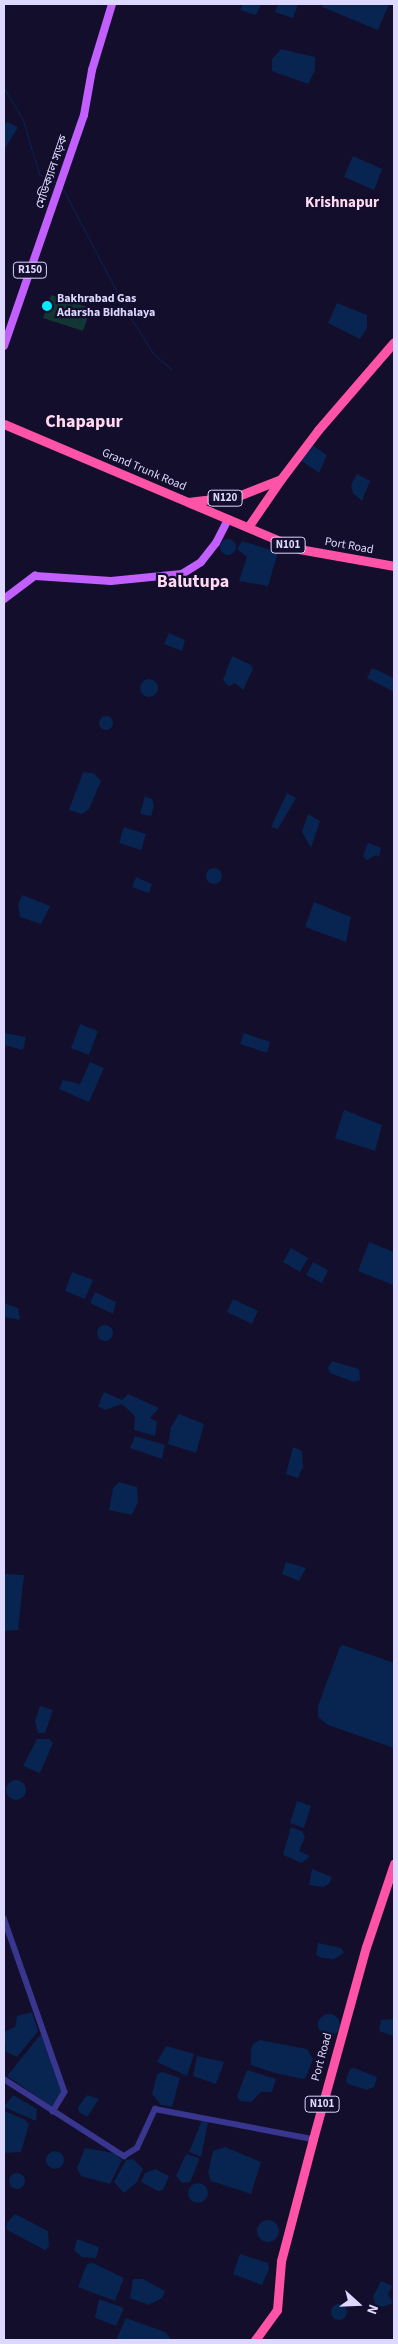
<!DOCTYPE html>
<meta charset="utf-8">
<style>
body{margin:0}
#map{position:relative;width:398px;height:2344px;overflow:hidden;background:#130e2b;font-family:"Source Sans 3","Noto Sans Bengali",sans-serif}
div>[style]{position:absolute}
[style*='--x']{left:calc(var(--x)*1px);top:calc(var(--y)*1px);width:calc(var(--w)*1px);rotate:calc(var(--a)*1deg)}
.green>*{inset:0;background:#113634}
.water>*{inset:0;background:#082450}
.round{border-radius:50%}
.stream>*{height:1px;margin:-0.5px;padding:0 0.5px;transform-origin:0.5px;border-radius:0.5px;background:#082450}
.minor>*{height:5.5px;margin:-2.75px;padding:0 2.75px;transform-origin:2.75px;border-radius:2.75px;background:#38368e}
.major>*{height:8px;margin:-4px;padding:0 4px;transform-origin:4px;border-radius:4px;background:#c15fff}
.highway>*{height:9px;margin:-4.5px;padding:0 4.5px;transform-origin:4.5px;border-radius:4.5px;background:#ff53a8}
.dots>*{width:14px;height:14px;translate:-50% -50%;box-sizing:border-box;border:2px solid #130e2b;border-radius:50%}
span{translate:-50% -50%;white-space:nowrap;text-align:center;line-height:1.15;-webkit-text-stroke:4.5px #130e2b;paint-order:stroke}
.shield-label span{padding:1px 4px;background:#130e2b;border:1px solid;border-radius:4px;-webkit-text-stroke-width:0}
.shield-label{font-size:11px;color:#dcd8ff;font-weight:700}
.street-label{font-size:12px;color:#dcd8ff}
.poi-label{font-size:12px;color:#dcd8ff;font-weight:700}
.left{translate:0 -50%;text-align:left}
.quarter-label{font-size:15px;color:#ffdaf2;font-weight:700}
.district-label{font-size:18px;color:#ffdaf2;font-weight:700}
.frame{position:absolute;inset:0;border:5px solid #dcd8ff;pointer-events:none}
.north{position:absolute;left:333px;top:2279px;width:50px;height:50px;-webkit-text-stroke:4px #130e2b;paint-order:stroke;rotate:110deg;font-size:14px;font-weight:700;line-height:20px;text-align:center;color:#dcd8ff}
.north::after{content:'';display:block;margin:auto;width:18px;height:22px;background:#dcd8ff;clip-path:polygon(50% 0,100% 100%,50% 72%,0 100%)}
</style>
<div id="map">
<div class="green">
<div style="clip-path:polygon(51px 295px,91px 308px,83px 331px,43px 318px)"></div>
</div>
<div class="water">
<div style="clip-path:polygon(243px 4px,261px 4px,256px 15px,240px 10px)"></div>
<div style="clip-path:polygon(278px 4px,298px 4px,293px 18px,275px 12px)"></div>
<div style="clip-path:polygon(323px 4px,389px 4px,378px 30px,322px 7px)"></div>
<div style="clip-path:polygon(281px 49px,315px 57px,315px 70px,308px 84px,272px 71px,272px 59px)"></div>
<div style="clip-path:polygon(7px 122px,18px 127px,4px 150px,4px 125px)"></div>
<div style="clip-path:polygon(353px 156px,382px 169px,374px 190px,344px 177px)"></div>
<div style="clip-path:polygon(337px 303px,367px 315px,367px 328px,360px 339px,328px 323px)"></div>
<div style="clip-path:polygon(311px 444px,327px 455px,319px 473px,299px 459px)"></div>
<div style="clip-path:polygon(357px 474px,370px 481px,362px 501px,353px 493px,351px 485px)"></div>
<div class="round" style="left:220px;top:539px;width:16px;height:16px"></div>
<div style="clip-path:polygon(242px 541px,278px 552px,268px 586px,239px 581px,247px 557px,237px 549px)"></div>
<div style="clip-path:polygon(169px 633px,185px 640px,182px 651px,164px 644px)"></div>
<div style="clip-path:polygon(232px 656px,251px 665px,253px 669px,243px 690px,235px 683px,229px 686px,223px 680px)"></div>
<div style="clip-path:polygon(372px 668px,394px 678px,394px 692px,367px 678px)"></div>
<div class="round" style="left:140px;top:679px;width:18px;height:18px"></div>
<div class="round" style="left:99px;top:716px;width:14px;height:14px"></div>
<div style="clip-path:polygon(83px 772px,93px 773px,101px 781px,89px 809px,82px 814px,69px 810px)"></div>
<div style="clip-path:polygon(287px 793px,296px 798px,278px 829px,271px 827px)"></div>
<div style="clip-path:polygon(145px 796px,152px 799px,154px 806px,151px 816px,140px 814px)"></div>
<div style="clip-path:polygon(308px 814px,320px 821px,311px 848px,302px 832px)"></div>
<div style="clip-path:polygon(124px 827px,146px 834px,141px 850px,119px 843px)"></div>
<div style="clip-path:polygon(368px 843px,381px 848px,379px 857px,376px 855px,367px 860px,363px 856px)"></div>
<div class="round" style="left:206px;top:868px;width:16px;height:16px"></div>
<div style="clip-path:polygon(136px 877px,152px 884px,149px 893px,132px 887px)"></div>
<div style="clip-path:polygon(22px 895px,50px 906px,41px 924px,20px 917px,18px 905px)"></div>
<div style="clip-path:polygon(314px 902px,351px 917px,346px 942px,305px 927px)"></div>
<div style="clip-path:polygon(80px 1024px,98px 1031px,89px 1055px,71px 1048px)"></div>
<div style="clip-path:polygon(4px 1033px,26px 1037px,23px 1050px,4px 1045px)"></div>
<div style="clip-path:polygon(244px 1033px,270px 1042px,267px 1053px,240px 1044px)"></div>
<div style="clip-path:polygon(90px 1062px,104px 1068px,89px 1102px,59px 1089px,63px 1080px,80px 1084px)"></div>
<div style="clip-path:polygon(344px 1110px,382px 1125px,375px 1151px,335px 1138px)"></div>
<div style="clip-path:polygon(369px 1242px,394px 1252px,393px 1285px,358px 1271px)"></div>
<div style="clip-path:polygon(291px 1248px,308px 1258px,300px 1272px,283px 1262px)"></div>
<div style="clip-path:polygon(313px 1262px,328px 1270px,322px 1283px,306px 1275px)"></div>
<div style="clip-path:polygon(72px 1272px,93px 1280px,85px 1299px,65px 1291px)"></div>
<div style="clip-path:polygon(95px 1292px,116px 1302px,113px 1314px,90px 1303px)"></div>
<div style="clip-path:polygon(233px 1299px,258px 1311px,252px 1324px,227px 1312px)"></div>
<div style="clip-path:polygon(4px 1303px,18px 1308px,20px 1320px,4px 1317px)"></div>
<div class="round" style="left:97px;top:1325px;width:16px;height:16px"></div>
<div style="clip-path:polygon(332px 1361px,359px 1369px,360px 1380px,354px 1382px,330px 1373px,328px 1368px)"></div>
<div style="clip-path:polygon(104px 1392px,122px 1400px,128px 1394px,159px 1408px,150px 1418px,157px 1422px,155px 1436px,134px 1430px,135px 1416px,122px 1404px,105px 1410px,98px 1406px)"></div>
<div style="clip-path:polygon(179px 1414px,204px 1424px,196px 1453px,168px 1444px,171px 1427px)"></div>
<div style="clip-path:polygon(135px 1436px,165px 1445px,162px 1459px,130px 1448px)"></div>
<div style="clip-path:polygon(293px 1447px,302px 1451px,303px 1467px,298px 1478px,286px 1474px)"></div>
<div style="clip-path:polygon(119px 1482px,137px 1487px,138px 1502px,132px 1515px,109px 1510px,113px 1488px)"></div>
<div style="clip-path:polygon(286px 1562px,306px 1568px,299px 1581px,282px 1574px)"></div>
<div style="clip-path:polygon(4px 1574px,24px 1575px,18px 1630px,4px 1631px)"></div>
<div style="clip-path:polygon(343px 1645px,394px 1663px,394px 1748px,328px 1725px,318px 1717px,318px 1706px,340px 1647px)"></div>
<div style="clip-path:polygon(40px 1706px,53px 1710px,45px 1733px,38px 1733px,35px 1721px)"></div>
<div style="clip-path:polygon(37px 1739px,49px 1739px,53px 1743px,40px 1773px,23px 1766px)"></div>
<div class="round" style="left:6px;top:1780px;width:20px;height:20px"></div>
<div style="clip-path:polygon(297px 1801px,311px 1806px,304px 1828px,290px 1823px)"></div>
<div style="clip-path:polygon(291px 1827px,302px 1831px,305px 1837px,299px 1851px,310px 1856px,302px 1863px,283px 1855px)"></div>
<div style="clip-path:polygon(312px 1869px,332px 1877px,329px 1884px,323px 1887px,309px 1885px)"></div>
<div style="clip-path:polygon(318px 1943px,341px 1948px,344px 1953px,334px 1959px,322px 1958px,316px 1955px)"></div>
<div style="clip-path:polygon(32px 2012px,38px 2031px,17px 2057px,6px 2052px,4px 2032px,15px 2027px,17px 2016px)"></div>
<div class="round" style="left:318px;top:2014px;width:22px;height:22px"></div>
<div style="clip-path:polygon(394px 2019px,394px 2036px,379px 2031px,381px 2020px)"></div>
<div style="clip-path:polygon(41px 2034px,63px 2092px,52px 2107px,7px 2076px)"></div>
<div style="clip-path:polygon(260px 2040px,307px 2049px,313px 2059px,306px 2077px,303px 2079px,275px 2073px,251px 2065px,251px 2050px,253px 2044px)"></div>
<div style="clip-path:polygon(166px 2046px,194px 2054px,187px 2076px,157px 2062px)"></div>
<div style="clip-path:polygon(197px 2056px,224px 2062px,216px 2084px,193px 2076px)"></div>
<div style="clip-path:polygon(354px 2068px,377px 2077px,374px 2087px,367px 2090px,348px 2084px,346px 2080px,350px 2069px)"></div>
<div style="clip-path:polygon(247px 2070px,276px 2079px,272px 2092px,261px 2092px,251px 2102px,240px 2101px,237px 2096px)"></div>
<div style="clip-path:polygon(162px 2072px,180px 2078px,172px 2107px,161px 2105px,152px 2094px,157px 2074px)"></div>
<div style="clip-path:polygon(13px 2095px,37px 2109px,36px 2121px,4px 2107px)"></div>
<div style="clip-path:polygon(87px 2095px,99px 2099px,87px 2117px,79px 2112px,78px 2107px)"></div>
<div style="clip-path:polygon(4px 2111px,24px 2119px,29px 2124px,21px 2152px,4px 2153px)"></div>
<div style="clip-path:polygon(202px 2120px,208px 2123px,201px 2157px,189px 2152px)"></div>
<div style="clip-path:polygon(225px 2147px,261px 2162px,251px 2194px,211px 2181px,208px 2172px,213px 2151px)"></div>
<div style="clip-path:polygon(85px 2148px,114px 2153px,122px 2160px,110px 2184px,81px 2176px,77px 2168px)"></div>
<div class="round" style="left:46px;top:2151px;width:18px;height:18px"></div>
<div style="clip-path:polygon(186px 2154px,199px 2158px,198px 2163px,190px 2182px,182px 2183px,176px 2176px)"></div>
<div style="clip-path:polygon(133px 2159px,143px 2169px,137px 2182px,124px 2193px,114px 2182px,126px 2160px)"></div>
<div style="clip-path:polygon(155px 2169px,169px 2176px,163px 2190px,158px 2191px,141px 2182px,145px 2173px)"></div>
<div class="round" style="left:9px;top:2173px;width:16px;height:16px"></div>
<div class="round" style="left:188px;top:2183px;width:20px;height:20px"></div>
<div style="clip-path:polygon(15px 2214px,48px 2231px,49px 2246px,45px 2250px,7px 2230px,7px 2223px)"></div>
<div class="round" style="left:257px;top:2220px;width:22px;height:22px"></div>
<div style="clip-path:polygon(77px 2239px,99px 2247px,96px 2258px,82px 2257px,74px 2250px)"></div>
<div style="clip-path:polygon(240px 2254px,268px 2263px,269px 2269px,262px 2285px,233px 2274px)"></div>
<div style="clip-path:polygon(93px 2263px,124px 2278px,115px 2301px,78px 2287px,87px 2264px)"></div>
<div style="clip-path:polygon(133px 2279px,143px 2279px,165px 2291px,162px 2298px,149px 2305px,130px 2298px)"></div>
<div style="clip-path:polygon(381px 2281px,392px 2286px,388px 2294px,393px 2303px,383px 2307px,376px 2305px,373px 2297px)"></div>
<div style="clip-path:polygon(99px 2299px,124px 2308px,116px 2326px,95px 2318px)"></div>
<div class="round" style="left:331px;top:2304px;width:16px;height:16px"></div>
<div style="clip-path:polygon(126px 2318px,165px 2332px,172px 2340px,116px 2340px)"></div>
</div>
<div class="stream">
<div style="--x:4;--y:88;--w:37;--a:59"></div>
<div style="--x:23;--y:120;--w:56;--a:73.5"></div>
<div style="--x:39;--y:174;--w:20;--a:27"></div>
<div style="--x:62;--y:187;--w:147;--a:62.4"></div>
<div style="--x:130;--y:317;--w:43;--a:57.4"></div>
<div style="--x:153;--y:353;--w:25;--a:42"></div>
</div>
<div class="minor">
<div style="--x:4;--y:1918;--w:184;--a:70.7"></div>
<div style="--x:65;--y:2092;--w:23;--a:121"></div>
<div style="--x:4;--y:2079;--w:143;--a:32.7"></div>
<div style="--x:124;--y:2156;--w:15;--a:-32"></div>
<div style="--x:137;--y:2148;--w:43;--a:-65.2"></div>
<div style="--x:155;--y:2109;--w:161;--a:10.8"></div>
</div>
<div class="major">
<div style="--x:4;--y:346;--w:244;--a:-70.9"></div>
<div style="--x:84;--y:115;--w:46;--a:-79.9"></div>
<div style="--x:92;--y:70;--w:69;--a:-73.1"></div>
<div style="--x:4;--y:599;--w:39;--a:-37"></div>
<div style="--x:35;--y:576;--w:76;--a:3.8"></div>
<div style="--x:111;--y:581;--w:71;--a:-5.6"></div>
<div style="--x:182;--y:574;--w:22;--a:-32"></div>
<div style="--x:201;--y:562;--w:24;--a:-52"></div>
<div style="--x:216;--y:543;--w:27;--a:-63"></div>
</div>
<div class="highway">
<div style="--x:4;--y:424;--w:200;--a:23"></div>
<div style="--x:188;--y:502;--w:50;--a:-6.8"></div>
<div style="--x:238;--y:496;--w:46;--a:-21.6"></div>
<div style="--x:281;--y:479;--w:61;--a:-52.9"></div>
<div style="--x:318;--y:430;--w:116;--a:-49.2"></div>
<div style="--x:190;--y:503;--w:118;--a:22.9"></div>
<div style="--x:299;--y:549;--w:97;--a:10.1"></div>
<div style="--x:248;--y:527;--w:58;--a:-55.5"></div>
<div style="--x:255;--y:2340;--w:37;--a:-54"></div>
<div style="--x:277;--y:2310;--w:49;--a:-85.3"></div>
<div style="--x:281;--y:2261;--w:126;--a:-75.3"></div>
<div style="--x:313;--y:2139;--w:199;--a:-74.6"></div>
<div style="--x:366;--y:1947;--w:88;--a:-71.4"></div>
</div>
<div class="dots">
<div style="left:47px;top:306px;background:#04eaff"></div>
</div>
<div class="shield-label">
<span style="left:30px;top:270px">R150</span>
<span style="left:225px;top:498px">N120</span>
<span style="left:288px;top:545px">N101</span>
<span style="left:322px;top:2104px">N101</span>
</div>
<div class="street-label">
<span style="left:52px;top:172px;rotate:-71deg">মেডিক্যাল সড়ক</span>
<span style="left:144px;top:470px;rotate:23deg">Grand Trunk Road</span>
<span style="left:349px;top:546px;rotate:10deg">Port Road</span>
<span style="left:322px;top:2057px;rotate:-75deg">Port Road</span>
</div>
<div class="poi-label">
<span class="left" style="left:57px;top:306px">Bakhrabad Gas<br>Adarsha Bidhalaya</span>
</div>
<div class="quarter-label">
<span style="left:342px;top:203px">Krishnapur</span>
</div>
<div class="district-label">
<span style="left:84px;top:422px">Chapapur</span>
<span style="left:193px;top:582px">Balutupa</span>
</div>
<div class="frame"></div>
<div class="north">N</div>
</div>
